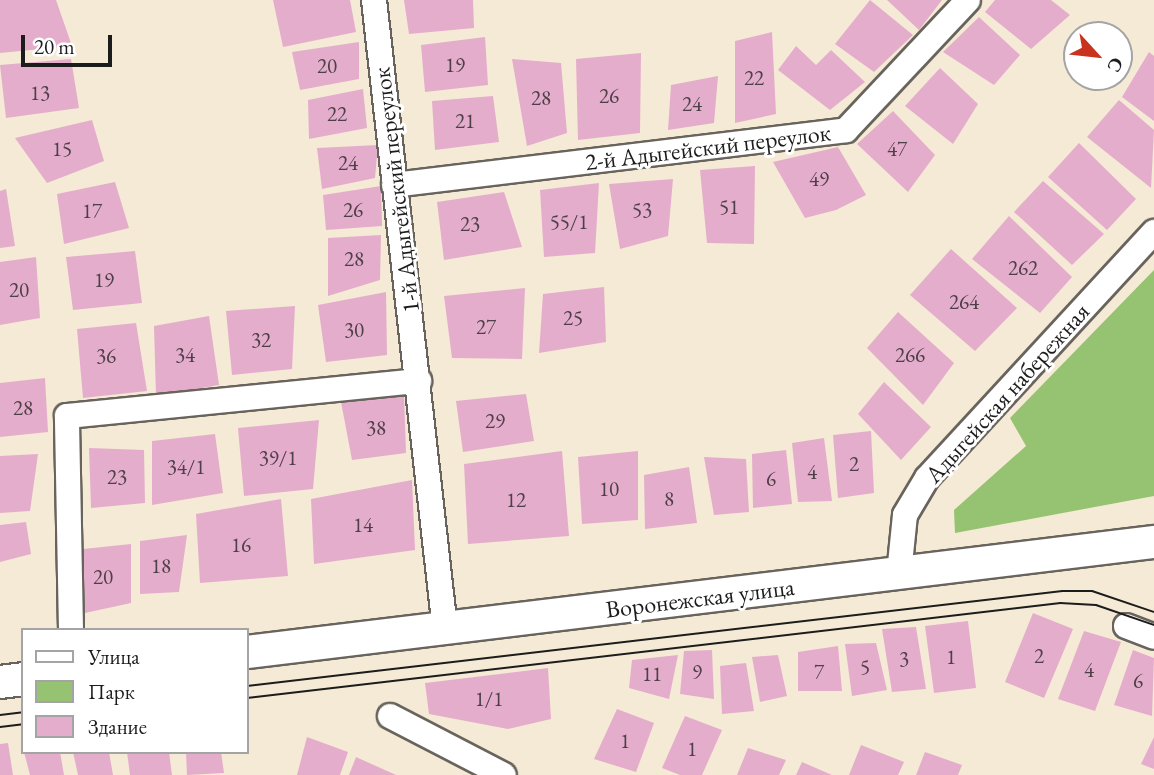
<!DOCTYPE html>
<meta charset="utf-8">
<style>
body{margin:0}
#map{position:relative;width:1154px;height:775px;overflow:hidden;background:#f5ead5;font-family:"EB Garamond",serif}
div>[style]{position:absolute}
[style*='--x']{left:calc(var(--x)*1px);top:calc(var(--y)*1px);width:calc(var(--w)*1px);rotate:calc(var(--a)*1deg)}
.green>*{inset:0;background:#96c371}
.building>*{inset:0;background:#e5adcc}
.roads{filter:drop-shadow(2px 0 #68645d) drop-shadow(-2px 0 #68645d) drop-shadow(0 2px #68645d) drop-shadow(0 -2px #68645d)}
.minor>*{height:24px;margin:-12px;padding:0 12px;transform-origin:12px;border-radius:12px;background:#fff}
.tertiary>*{height:32px;margin:-16px;padding:0 16px;transform-origin:16px;border-radius:16px;background:#fff}
.tram>*{height:2px;margin:-1px;padding:0 1px;transform-origin:1px;border-radius:1px;background:#1c1c1c}
span{translate:-50% -50%;white-space:nowrap;text-align:center;line-height:1.15;-webkit-text-stroke:6px #fff;paint-order:stroke}
.number-label{font-size:21px;color:#4e4048}
.number-label span{-webkit-text-stroke-width:0}
.street-label{font-size:24px;color:#1c1c1c}
.legend{position:absolute;left:21px;top:628px;width:228px;height:126px;box-sizing:border-box;background:#fff;border:2px solid #a4a4a4;margin:0;padding:9px 12px;list-style:none;font-size:21px;color:#1c1c1c}
.legend li{display:flex;align-items:center;gap:14px;height:35px}
.legend b{width:35px;border:2px solid #a4a4a4}
.north{position:absolute;left:1063px;top:21px;width:70px;height:70px;box-sizing:border-box;background:#fff;border:2px solid #a4a4a4;border-radius:50%;rotate:117deg;font-size:19px;font-weight:700;line-height:28px;text-align:center;color:#1c1c1c}
.north::after{content:'';display:block;margin:auto;width:24px;height:32px;background:#c8321e;clip-path:polygon(50% 0,100% 100%,50% 72%,0 100%)}
.scale{position:absolute;left:21px;top:35px;width:91px;height:32px;box-sizing:border-box;border:4px solid #1c1c1c;border-top:0;padding-left:9px;font-size:21px;line-height:24px;white-space:nowrap;color:#1c1c1c;-webkit-text-stroke:5px #fff;paint-order:stroke}
</style>
<div id="map">
<div class="green">
<div style="clip-path:polygon(1154px 270px,1154px 496px,955px 533px,954px 510px,1026px 446px,1010px 418px)"></div>
</div>
<div class="building">
<div style="clip-path:polygon(0 0,56px 0,72px 46px,0 53px)"></div>
<div style="clip-path:polygon(273px 0,350px 0,356px 32px,283px 47px)"></div>
<div style="clip-path:polygon(404px 0,473px 0,474px 28px,409px 34px)"></div>
<div style="clip-path:polygon(870px 0,913px 35px,874px 72px,835px 44px)"></div>
<div style="clip-path:polygon(887px 0,942px 0,919px 30px)"></div>
<div style="clip-path:polygon(995px 0,1051px 0,1070px 15px,1031px 49px,985px 12px)"></div>
<div style="clip-path:polygon(979px 17px,1020px 55px,994px 85px,943px 52px)"></div>
<div style="clip-path:polygon(772px 32px,776px 114px,735px 123px,735px 41px)"></div>
<div style="clip-path:polygon(485px 37px,488px 85px,425px 92px,421px 45px)"></div>
<div style="clip-path:polygon(359px 42px,359px 79px,300px 90px,292px 52px)"></div>
<div style="clip-path:polygon(796px 46px,816px 65px,831px 50px,865px 82px,830px 110px,778px 70px)"></div>
<div style="clip-path:polygon(1149px 52px,1154px 56px,1154px 121px,1122px 97px)"></div>
<div style="clip-path:polygon(641px 53px,640px 133px,578px 140px,576px 59px)"></div>
<div style="clip-path:polygon(71px 59px,79px 108px,6px 118px,0 65px)"></div>
<div style="clip-path:polygon(512px 59px,561px 63px,567px 133px,527px 146px)"></div>
<div style="clip-path:polygon(940px 68px,978px 104px,953px 144px,905px 106px)"></div>
<div style="clip-path:polygon(718px 76px,714px 123px,668px 130px,671px 85px)"></div>
<div style="clip-path:polygon(363px 89px,367px 128px,309px 139px,308px 100px)"></div>
<div style="clip-path:polygon(493px 96px,499px 142px,435px 150px,432px 101px)"></div>
<div style="clip-path:polygon(1119px 100px,1154px 130px,1151px 188px,1087px 137px)"></div>
<div style="clip-path:polygon(893px 111px,935px 155px,908px 192px,857px 144px)"></div>
<div style="clip-path:polygon(92px 120px,104px 161px,47px 183px,15px 138px)"></div>
<div style="clip-path:polygon(1079px 143px,1136px 199px,1107px 230px,1048px 177px)"></div>
<div style="clip-path:polygon(378px 145px,375px 178px,322px 189px,317px 148px)"></div>
<div style="clip-path:polygon(838px 147px,866px 195px,836px 210px,805px 218px,773px 162px)"></div>
<div style="clip-path:polygon(755px 166px,754px 244px,707px 243px,700px 170px)"></div>
<div style="clip-path:polygon(673px 179px,668px 236px,620px 249px,609px 184px)"></div>
<div style="clip-path:polygon(1043px 181px,1104px 234px,1072px 265px,1014px 212px)"></div>
<div style="clip-path:polygon(115px 182px,129px 228px,64px 244px,57px 194px)"></div>
<div style="clip-path:polygon(599px 183px,595px 253px,544px 257px,540px 190px)"></div>
<div style="clip-path:polygon(381px 186px,382px 226px,326px 230px,323px 195px)"></div>
<div style="clip-path:polygon(6px 189px,15px 246px,0 248px,0 191px)"></div>
<div style="clip-path:polygon(504px 192px,522px 247px,444px 260px,437px 202px)"></div>
<div style="clip-path:polygon(1009px 216px,1072px 277px,1040px 313px,972px 259px)"></div>
<div style="clip-path:polygon(381px 235px,380px 280px,328px 296px,328px 238px)"></div>
<div style="clip-path:polygon(951px 249px,1017px 308px,975px 351px,910px 295px)"></div>
<div style="clip-path:polygon(135px 251px,142px 303px,73px 310px,66px 257px)"></div>
<div style="clip-path:polygon(36px 257px,40px 318px,0 325px,0 262px)"></div>
<div style="clip-path:polygon(604px 287px,606px 342px,539px 353px,543px 294px)"></div>
<div style="clip-path:polygon(525px 288px,522px 359px,452px 358px,444px 296px)"></div>
<div style="clip-path:polygon(386px 292px,387px 355px,326px 362px,318px 305px)"></div>
<div style="clip-path:polygon(295px 306px,292px 369px,232px 375px,226px 311px)"></div>
<div style="clip-path:polygon(898px 312px,954px 363px,923px 405px,867px 348px)"></div>
<div style="clip-path:polygon(209px 316px,219px 385px,156px 396px,154px 326px)"></div>
<div style="clip-path:polygon(136px 323px,147px 391px,83px 398px,77px 329px)"></div>
<div style="clip-path:polygon(45px 378px,48px 432px,0 437px,0 383px)"></div>
<div style="clip-path:polygon(884px 382px,931px 427px,901px 460px,858px 414px)"></div>
<div style="clip-path:polygon(526px 394px,534px 441px,463px 452px,456px 401px)"></div>
<div style="clip-path:polygon(404px 395px,406px 453px,352px 460px,341px 402px)"></div>
<div style="clip-path:polygon(319px 420px,313px 489px,244px 496px,238px 428px)"></div>
<div style="clip-path:polygon(871px 431px,874px 493px,838px 498px,833px 435px)"></div>
<div style="clip-path:polygon(215px 434px,223px 493px,152px 505px,152px 441px)"></div>
<div style="clip-path:polygon(824px 438px,832px 501px,798px 502px,792px 443px)"></div>
<div style="clip-path:polygon(89px 448px,144px 450px,145px 503px,91px 508px)"></div>
<div style="clip-path:polygon(786px 450px,792px 504px,753px 508px,752px 454px)"></div>
<div style="clip-path:polygon(562px 451px,569px 536px,468px 544px,464px 464px)"></div>
<div style="clip-path:polygon(638px 451px,638px 520px,582px 524px,578px 457px)"></div>
<div style="clip-path:polygon(38px 454px,30px 511px,0 513px,0 456px)"></div>
<div style="clip-path:polygon(704px 457px,746px 459px,749px 512px,714px 515px)"></div>
<div style="clip-path:polygon(689px 467px,697px 523px,645px 529px,644px 475px)"></div>
<div style="clip-path:polygon(412px 480px,415px 550px,314px 564px,311px 499px)"></div>
<div style="clip-path:polygon(281px 499px,288px 576px,200px 583px,196px 514px)"></div>
<div style="clip-path:polygon(26px 522px,31px 554px,0 562px,0 525px)"></div>
<div style="clip-path:polygon(187px 535px,179px 592px,140px 594px,140px 541px)"></div>
<div style="clip-path:polygon(131px 544px,131px 603px,85px 613px,83px 549px)"></div>
<div style="clip-path:polygon(1033px 613px,1073px 629px,1044px 698px,1005px 682px)"></div>
<div style="clip-path:polygon(968px 621px,976px 688px,934px 693px,925px 626px)"></div>
<div style="clip-path:polygon(916px 627px,926px 689px,892px 692px,882px 629px)"></div>
<div style="clip-path:polygon(1084px 631px,1121px 642px,1095px 711px,1058px 699px)"></div>
<div style="clip-path:polygon(876px 643px,887px 690px,852px 696px,845px 644px)"></div>
<div style="clip-path:polygon(838px 646px,842px 691px,798px 691px,798px 652px)"></div>
<div style="clip-path:polygon(712px 650px,714px 699px,680px 694px,684px 651px)"></div>
<div style="clip-path:polygon(1133px 650px,1154px 658px,1152px 716px,1114px 705px)"></div>
<div style="clip-path:polygon(678px 655px,669px 699px,629px 688px,632px 660px)"></div>
<div style="clip-path:polygon(778px 655px,787px 696px,760px 702px,752px 657px)"></div>
<div style="clip-path:polygon(746px 663px,754px 711px,722px 714px,720px 666px)"></div>
<div style="clip-path:polygon(548px 668px,551px 719px,508px 729px,429px 714px,425px 683px)"></div>
<div style="clip-path:polygon(617px 709px,654px 723px,636px 772px,594px 759px)"></div>
<div style="clip-path:polygon(685px 716px,722px 730px,702px 775px,680px 775px,662px 768px)"></div>
<div style="clip-path:polygon(307px 737px,348px 752px,340px 775px,297px 775px)"></div>
<div style="clip-path:polygon(1154px 737px,1154px 769px,1141px 764px)"></div>
<div style="clip-path:polygon(8px 743px,13px 775px,0 775px,0 744px)"></div>
<div style="clip-path:polygon(861px 745px,904px 762px,898px 775px,849px 775px)"></div>
<div style="clip-path:polygon(748px 748px,786px 760px,779px 775px,737px 775px)"></div>
<div style="clip-path:polygon(24px 752px,60px 752px,64px 775px,30px 775px)"></div>
<div style="clip-path:polygon(73px 752px,109px 752px,113px 775px,78px 775px)"></div>
<div style="clip-path:polygon(127px 752px,169px 752px,172px 775px,130px 775px)"></div>
<div style="clip-path:polygon(186px 752px,221px 752px,224px 773px,187px 775px)"></div>
<div style="clip-path:polygon(925px 752px,962px 765px,958px 775px,916px 775px)"></div>
<div style="clip-path:polygon(356px 757px,396px 775px,349px 775px)"></div>
<div style="clip-path:polygon(802px 762px,832px 775px,796px 775px)"></div>
</div>
<div class="roads">
<div class="minor">
<div style="--x:374;--y:0;--w:633;--a:83.56"></div>
<div style="--x:394;--y:185;--w:455;--a:-6.9"></div>
<div style="--x:846;--y:130;--w:178;--a:-46.8"></div>
<div style="--x:899;--y:574;--w:59;--a:-84.2"></div>
<div style="--x:905;--y:515;--w:43;--a:-59.3"></div>
<div style="--x:927;--y:478;--w:335;--a:-47.3"></div>
<div style="--x:1126;--y:626;--w:30;--a:21"></div>
<div style="--x:71;--y:630;--w:214;--a:-91.1"></div>
<div style="--x:67;--y:416;--w:354;--a:-5.7"></div>
<div style="--x:390;--y:716;--w:128;--a:27.4"></div>
</div>
<div class="tertiary">
<div style="--x:247;--y:652;--w:914;--a:-6.92"></div>
<div style="--x:0;--y:682;--w:23;--a:-7"></div>
</div>
</div>
<div class="tram">
<div style="--x:247;--y:686;--w:821;--a:-6.65"></div>
<div style="--x:1062;--y:591;--w:30;--a:0"></div>
<div style="--x:1092;--y:591;--w:65;--a:18.7"></div>
<div style="--x:247;--y:698;--w:819;--a:-6.66"></div>
<div style="--x:1060;--y:603;--w:36;--a:3"></div>
<div style="--x:1096;--y:605;--w:61;--a:19"></div>
<div style="--x:0;--y:715;--w:23;--a:-7"></div>
<div style="--x:0;--y:727;--w:23;--a:-7"></div>
</div>
<div class="number-label">
<span style="left:455px;top:65px">19</span>
<span style="left:327px;top:66px">20</span>
<span style="left:754px;top:78px">22</span>
<span style="left:40px;top:93px">13</span>
<span style="left:609px;top:96px">26</span>
<span style="left:541px;top:98px">28</span>
<span style="left:692px;top:104px">24</span>
<span style="left:337px;top:114px">22</span>
<span style="left:465px;top:121px">21</span>
<span style="left:62px;top:149px">15</span>
<span style="left:897px;top:149px">47</span>
<span style="left:348px;top:163px">24</span>
<span style="left:819px;top:179px">49</span>
<span style="left:729px;top:207px">51</span>
<span style="left:353px;top:210px">26</span>
<span style="left:642px;top:210px">53</span>
<span style="left:92px;top:211px">17</span>
<span style="left:569px;top:222px">55/1</span>
<span style="left:470px;top:224px">23</span>
<span style="left:354px;top:259px">28</span>
<span style="left:1023px;top:268px">262</span>
<span style="left:104px;top:280px">19</span>
<span style="left:19px;top:290px">20</span>
<span style="left:964px;top:302px">264</span>
<span style="left:573px;top:318px">25</span>
<span style="left:486px;top:327px">27</span>
<span style="left:354px;top:330px">30</span>
<span style="left:261px;top:340px">32</span>
<span style="left:185px;top:355px">34</span>
<span style="left:910px;top:355px">266</span>
<span style="left:106px;top:356px">36</span>
<span style="left:23px;top:408px">28</span>
<span style="left:495px;top:421px">29</span>
<span style="left:376px;top:428px">38</span>
<span style="left:278px;top:458px">39/1</span>
<span style="left:854px;top:464px">2</span>
<span style="left:186px;top:467px">34/1</span>
<span style="left:812px;top:472px">4</span>
<span style="left:117px;top:477px">23</span>
<span style="left:771px;top:479px">6</span>
<span style="left:609px;top:489px">10</span>
<span style="left:669px;top:499px">8</span>
<span style="left:516px;top:500px">12</span>
<span style="left:363px;top:525px">14</span>
<span style="left:241px;top:545px">16</span>
<span style="left:161px;top:566px">18</span>
<span style="left:103px;top:577px">20</span>
<span style="left:1039px;top:656px">2</span>
<span style="left:951px;top:657px">1</span>
<span style="left:904px;top:659px">3</span>
<span style="left:865px;top:667px">5</span>
<span style="left:1089px;top:670px">4</span>
<span style="left:697px;top:672px">9</span>
<span style="left:819px;top:672px">7</span>
<span style="left:652px;top:674px">11</span>
<span style="left:1138px;top:681px">6</span>
<span style="left:489px;top:699px">1/1</span>
<span style="left:625px;top:741px">1</span>
<span style="left:692px;top:749px">1</span>
</div>
<div class="street-label">
<span style="left:708px;top:147px;rotate:-7deg">2-й Адыгейский переулок</span>
<span style="left:396px;top:190px;rotate:-97deg">1-й Адыгейский переулок</span>
<span style="left:1007px;top:393px;rotate:-48deg">Адыгейская набережная</span>
<span style="left:700px;top:598px;rotate:-7deg">Воронежская улица</span>
</div>
<ul class="legend">
<li><b style="height:9px;background:#fff"></b>Улица</li>
<li><b style="height:19px;background:#96c371"></b>Парк</li>
<li><b style="height:19px;background:#e5adcc"></b>Здание</li>
</ul>
<div class="north">С</div>
<div class="scale">20 m</div>
</div>
